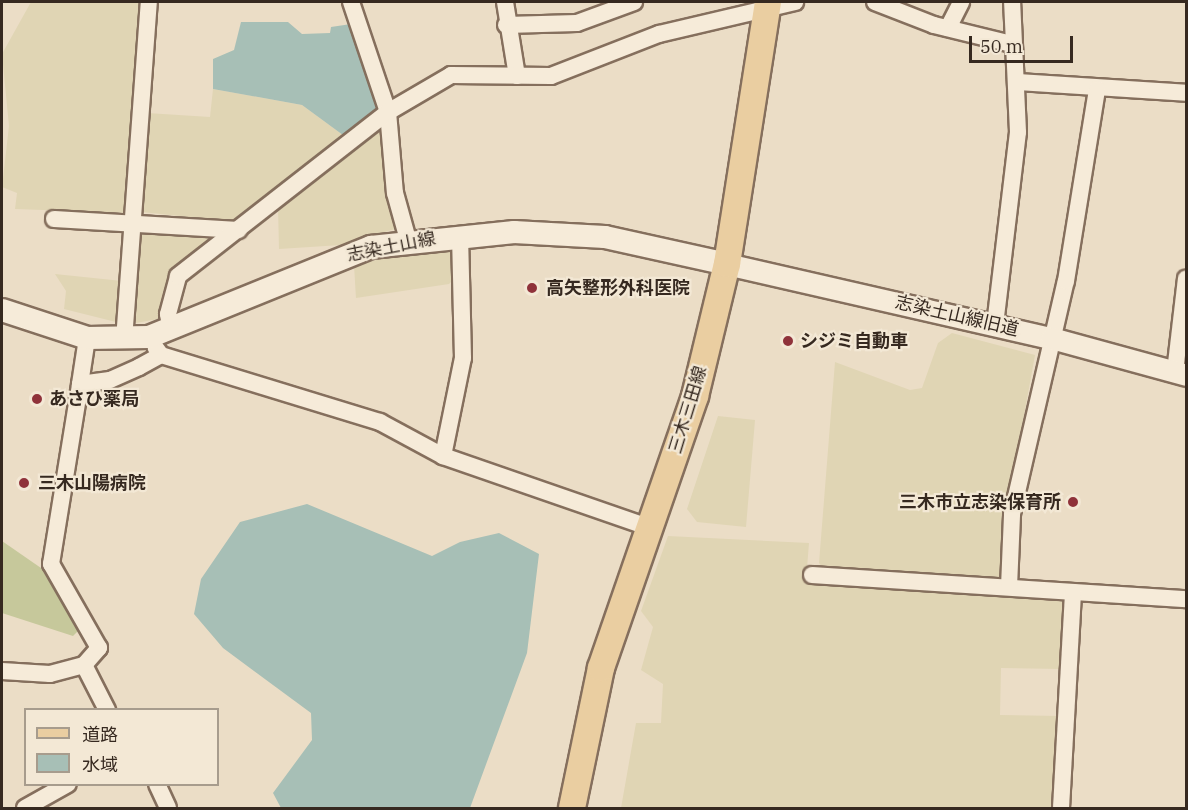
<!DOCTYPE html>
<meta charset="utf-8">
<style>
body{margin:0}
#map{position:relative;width:1188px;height:810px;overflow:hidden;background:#ebddc6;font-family:"IBM Plex Serif","Noto Sans JP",serif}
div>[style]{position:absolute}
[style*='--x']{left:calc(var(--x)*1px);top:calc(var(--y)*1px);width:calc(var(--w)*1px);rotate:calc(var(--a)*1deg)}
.farmland>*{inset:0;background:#e0d5b4}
.green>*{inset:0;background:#c6c89b}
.water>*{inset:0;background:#a7bfb6}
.roads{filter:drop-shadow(2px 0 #856f5d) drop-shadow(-2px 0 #856f5d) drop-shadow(0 2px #856f5d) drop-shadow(0 -2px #856f5d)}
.minor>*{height:16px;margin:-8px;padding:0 8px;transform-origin:8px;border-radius:8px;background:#f6ebd9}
.tertiary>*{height:21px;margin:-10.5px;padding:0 10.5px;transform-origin:10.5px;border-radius:10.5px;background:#f6ebd9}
.secondary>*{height:22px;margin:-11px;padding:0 11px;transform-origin:11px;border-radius:11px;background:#f6ebd9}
.primary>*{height:26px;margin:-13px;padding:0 13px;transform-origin:13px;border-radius:13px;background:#eacea1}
.dots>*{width:16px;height:16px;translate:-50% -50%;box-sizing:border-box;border:3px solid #f3e8d5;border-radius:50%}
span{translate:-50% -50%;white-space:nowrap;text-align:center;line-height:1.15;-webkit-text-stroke:4.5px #f3e8d5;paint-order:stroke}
.street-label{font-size:18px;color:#362920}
.poi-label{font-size:18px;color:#362920;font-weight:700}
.left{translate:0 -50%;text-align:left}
.right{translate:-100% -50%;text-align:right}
.frame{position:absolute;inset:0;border:3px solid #362920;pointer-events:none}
.legend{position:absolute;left:24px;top:708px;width:195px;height:78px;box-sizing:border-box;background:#f3e8d5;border:2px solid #a79c8d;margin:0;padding:8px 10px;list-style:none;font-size:18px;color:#362920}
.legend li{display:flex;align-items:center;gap:12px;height:30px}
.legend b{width:30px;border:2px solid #a79c8d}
.scale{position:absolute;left:969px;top:36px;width:104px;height:27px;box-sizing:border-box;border:3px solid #362920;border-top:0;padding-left:8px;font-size:18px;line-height:21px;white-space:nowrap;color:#362920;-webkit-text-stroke:4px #f3e8d5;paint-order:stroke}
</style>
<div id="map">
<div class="farmland">
<div style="clip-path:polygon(31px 2px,143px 2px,128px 213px,15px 209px,17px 193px,2px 187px,9px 126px,2px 54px)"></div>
<div style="clip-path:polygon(213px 89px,302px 105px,347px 138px,235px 222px,142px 212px,147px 113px,210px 117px)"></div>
<div style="clip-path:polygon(381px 129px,385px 194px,395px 229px,341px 245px,279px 249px,278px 207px)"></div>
<div style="clip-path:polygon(138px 231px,207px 232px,217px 237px,171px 270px,158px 319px,136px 323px)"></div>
<div style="clip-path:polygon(443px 245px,454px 255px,454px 279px,449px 284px,356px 298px,354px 265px)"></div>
<div style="clip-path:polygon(55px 274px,122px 281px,116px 322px,64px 309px,66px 291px)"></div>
<div style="clip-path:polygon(952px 333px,1035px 355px,1008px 504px,1003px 580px,824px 569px,819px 563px,835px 362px,910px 390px,922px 388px,938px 343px)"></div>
<div style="clip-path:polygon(718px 416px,755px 420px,746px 527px,697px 522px,687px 509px)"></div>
<div style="clip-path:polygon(668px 536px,809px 543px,806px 581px,1061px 597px,1069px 603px,1061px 669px,1001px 668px,1000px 715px,1060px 716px,1053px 808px,621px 808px,636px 723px,661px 723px,663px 684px,641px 670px,653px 627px,641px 611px)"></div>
</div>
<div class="green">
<div style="clip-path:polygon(2px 541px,41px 568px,79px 630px,73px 636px,2px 613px)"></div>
</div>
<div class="water">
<div style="clip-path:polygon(241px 22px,288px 22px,302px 34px,330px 33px,331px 27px,351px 24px,381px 107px,347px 138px,302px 105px,213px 89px,213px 59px,234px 50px)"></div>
<div style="clip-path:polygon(307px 504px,432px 556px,460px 542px,499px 533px,539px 554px,527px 653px,470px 808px,281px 808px,273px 793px,312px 740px,311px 713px,223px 648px,194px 614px,201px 579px,240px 522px)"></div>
</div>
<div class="roads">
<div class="minor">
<div style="--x:351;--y:2;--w:116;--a:71.4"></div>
<div style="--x:388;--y:112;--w:81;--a:85.1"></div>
<div style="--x:395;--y:193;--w:49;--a:74.5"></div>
<div style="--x:505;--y:2;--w:75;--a:80.8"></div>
<div style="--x:875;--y:2;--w:63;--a:21.3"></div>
<div style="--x:934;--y:25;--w:80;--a:13.7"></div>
<div style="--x:506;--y:25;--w:71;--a:-1.6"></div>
<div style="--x:577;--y:23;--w:61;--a:-20.2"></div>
<div style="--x:948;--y:28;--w:29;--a:-63"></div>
<div style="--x:1018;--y:82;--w:168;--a:3.7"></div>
<div style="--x:54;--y:219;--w:185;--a:3.4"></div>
<div style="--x:995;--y:325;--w:194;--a:-83.2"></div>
<div style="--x:1018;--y:132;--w:130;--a:-92.6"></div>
<div style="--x:171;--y:330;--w:16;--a:-101"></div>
<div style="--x:168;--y:314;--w:39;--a:-75"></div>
<div style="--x:178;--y:276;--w:266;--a:-38"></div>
<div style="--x:388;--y:112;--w:73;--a:-30.4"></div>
<div style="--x:451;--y:75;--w:100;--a:0.6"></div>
<div style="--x:551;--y:76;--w:116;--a:-21.3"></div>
<div style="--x:659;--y:34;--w:140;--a:-13.2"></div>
<div style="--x:124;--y:340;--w:339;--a:-85.8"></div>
<div style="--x:161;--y:355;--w:229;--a:17"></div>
<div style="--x:380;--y:422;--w:72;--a:28.4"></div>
<div style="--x:443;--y:456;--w:220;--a:19.1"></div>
<div style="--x:1175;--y:372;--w:94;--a:-83.3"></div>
<div style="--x:80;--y:384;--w:47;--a:-81.3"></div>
<div style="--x:443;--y:456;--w:100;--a:-78.5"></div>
<div style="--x:463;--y:358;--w:122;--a:-91.4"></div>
<div style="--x:812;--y:575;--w:375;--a:3.7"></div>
<div style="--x:1009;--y:587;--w:73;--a:-87.6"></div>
<div style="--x:1012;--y:514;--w:239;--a:-77"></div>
<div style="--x:1066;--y:281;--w:194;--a:-80.8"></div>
<div style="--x:84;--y:665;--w:51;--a:62.9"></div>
<div style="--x:2;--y:671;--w:48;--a:3.6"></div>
<div style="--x:50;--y:674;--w:35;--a:-15"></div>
<div style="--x:84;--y:665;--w:23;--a:-49"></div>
<div style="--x:99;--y:648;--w:97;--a:-119.7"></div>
<div style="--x:51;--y:564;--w:182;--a:-80.8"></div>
<div style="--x:80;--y:384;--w:30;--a:-8"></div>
<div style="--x:110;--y:380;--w:32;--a:-24"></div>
<div style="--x:139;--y:367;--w:25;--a:-29"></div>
<div style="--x:161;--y:355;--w:9;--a:-126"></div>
<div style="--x:157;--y:784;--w:26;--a:65"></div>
<div style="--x:25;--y:808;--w:49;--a:-29.2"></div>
<div style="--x:1061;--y:808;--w:216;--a:-86.8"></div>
</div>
<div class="tertiary">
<div style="--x:727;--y:264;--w:332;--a:12.9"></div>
<div style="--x:1051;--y:338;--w:140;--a:15.3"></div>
</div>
<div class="secondary">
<div style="--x:2;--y:310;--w:89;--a:18.2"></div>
<div style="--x:87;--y:338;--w:62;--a:-0.9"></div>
<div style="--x:149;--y:337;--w:240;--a:-22.1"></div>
<div style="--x:371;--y:247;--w:144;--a:-6"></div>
<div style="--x:514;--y:232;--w:91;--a:3.1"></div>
<div style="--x:605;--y:237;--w:125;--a:12.5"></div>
</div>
<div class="primary">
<div style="--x:572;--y:808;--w:143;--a:-78.3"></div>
<div style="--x:601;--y:668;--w:288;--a:-70.9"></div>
<div style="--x:695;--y:396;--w:136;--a:-76.4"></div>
<div style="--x:727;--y:264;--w:265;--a:-81.1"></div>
</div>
</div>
<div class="dots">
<div style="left:532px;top:288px;background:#8f323a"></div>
<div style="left:788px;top:341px;background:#8f323a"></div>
<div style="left:37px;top:399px;background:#8f323a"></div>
<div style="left:24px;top:483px;background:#8f323a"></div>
<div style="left:1073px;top:502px;background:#8f323a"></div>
</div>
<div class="street-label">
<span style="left:391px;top:247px;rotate:-11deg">志染土山線</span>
<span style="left:957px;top:316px;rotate:13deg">志染土山線旧道</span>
<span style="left:688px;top:410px;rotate:-73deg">三木三田線</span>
</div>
<div class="poi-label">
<span class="left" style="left:546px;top:288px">高矢整形外科医院</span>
<span class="left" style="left:800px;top:341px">シジミ自動車</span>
<span class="left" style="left:49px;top:399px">あさひ薬局</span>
<span class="left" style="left:38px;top:483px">三木山陽病院</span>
<span class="right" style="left:1061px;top:502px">三木市立志染保育所</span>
</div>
<div class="frame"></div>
<ul class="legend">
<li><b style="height:8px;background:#eacea1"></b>道路</li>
<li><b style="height:16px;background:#a7bfb6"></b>水域</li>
</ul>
<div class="scale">50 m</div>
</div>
